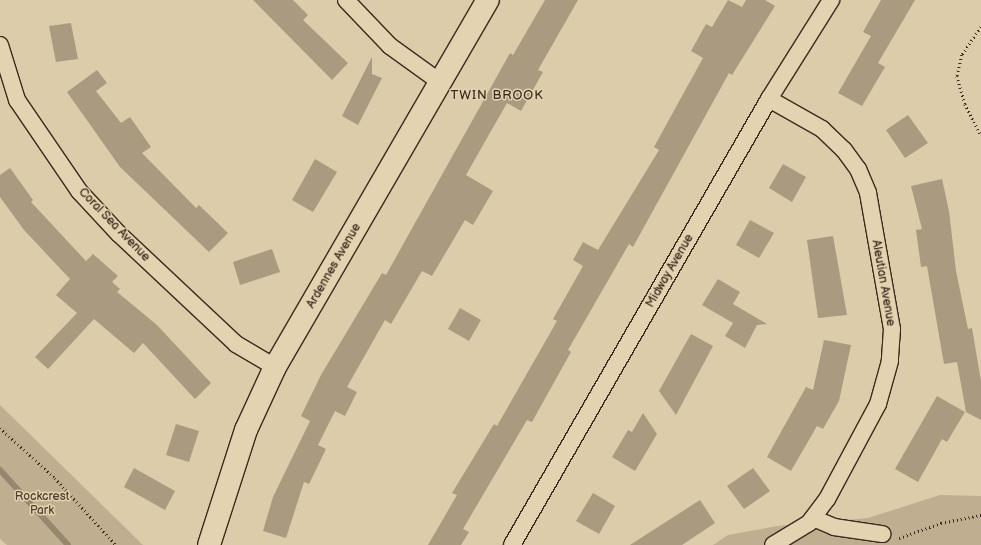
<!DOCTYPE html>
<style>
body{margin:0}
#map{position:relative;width:981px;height:545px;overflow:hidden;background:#dca;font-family:"Balsamiq Sans",sans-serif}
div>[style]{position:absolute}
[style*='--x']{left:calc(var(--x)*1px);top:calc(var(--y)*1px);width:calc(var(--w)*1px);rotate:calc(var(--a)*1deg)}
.green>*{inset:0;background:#bfae90}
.stream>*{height:6px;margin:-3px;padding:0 3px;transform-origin:3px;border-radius:3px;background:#98876f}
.building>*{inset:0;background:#aa9a7f}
.path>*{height:2.5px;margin-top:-1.25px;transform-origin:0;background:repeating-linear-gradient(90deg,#3b2a1e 0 1px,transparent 0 4px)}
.roads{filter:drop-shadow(1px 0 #3b2a1e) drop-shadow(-1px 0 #3b2a1e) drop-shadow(0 1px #3b2a1e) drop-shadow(0 -1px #3b2a1e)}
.street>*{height:16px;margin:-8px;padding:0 8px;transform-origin:8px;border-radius:8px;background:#e4d3b0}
.secondary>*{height:22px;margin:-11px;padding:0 11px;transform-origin:11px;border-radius:11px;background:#e4d3b0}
span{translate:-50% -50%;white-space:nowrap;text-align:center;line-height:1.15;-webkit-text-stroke:3px #e4d3b0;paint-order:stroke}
.street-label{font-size:12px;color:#3b2a1e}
.park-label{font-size:12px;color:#4f3e2f}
.neighbourhood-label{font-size:13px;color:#3b2a1e;letter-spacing:1px}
</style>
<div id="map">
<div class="green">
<div style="clip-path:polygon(0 405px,143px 545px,7px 545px,0 539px)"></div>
<div style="clip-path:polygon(940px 495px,981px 496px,981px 545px,713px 545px,728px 535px,777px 526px,868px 518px)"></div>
</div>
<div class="stream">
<div style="--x:0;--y:470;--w:101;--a:47.8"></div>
</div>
<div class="building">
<div style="clip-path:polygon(253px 0,293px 0,308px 15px,303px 20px,348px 63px,332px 80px)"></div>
<div style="clip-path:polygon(545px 0,578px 0,538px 70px,543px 72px,521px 111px,507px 103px,466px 175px,493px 191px,473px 225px,465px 220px,432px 276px,422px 271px,391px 324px,385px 320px,347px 387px,357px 392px,345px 416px,335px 411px,318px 445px,326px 449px,309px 484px,304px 482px,286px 538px,263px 531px,273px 497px,310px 421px,301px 416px,321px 375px,382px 273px,386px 275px,510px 53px,513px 55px)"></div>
<div style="clip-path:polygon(728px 0,742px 7px,746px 0,765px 0,775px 6px,732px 75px,729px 73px,633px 247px,629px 244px,568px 350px,571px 352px,532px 422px,527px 420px,463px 529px,469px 532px,461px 545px,428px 545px,457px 495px,452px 493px,494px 424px,497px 426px,557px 321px,553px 319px,583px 266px,573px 260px,583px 242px,598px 250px,659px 150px,654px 147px,703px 58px,691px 51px,706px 24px,712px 27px)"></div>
<div style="clip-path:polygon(881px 0,915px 0,878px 63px,885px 67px,862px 106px,838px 93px,871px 36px,863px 32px)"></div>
<div style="clip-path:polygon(71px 23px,78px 59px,56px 62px,49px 26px)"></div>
<div style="clip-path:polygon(372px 57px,372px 74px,382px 78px,358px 125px,342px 116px)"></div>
<div style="clip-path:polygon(97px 70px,107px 83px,96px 91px,121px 123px,130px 117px,151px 147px,142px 153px,196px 208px,199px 205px,228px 233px,209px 252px,120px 167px,67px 92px)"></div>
<div style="clip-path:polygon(908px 115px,928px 143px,905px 158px,886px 130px)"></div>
<div style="clip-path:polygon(315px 159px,337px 172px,313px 212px,292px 200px)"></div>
<div style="clip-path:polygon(783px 164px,806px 177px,792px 202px,769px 188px)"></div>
<div style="clip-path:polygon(10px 168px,33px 200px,31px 202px,86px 261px,93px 254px,118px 276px,112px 282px,120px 289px,117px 292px,157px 325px,211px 383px,195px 399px,143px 343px,134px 353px,94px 319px,48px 369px,35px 357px,77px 313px,56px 295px,70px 279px,24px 230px,0 197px,0 175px)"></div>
<div style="clip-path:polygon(942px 179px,949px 211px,956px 271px,968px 329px,972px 328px,981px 381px,981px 420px,966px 412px,957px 362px,944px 364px,927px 266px,921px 267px,916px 230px,922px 229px,911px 186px)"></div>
<div style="clip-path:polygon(750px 220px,774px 233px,759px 258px,736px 245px)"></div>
<div style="clip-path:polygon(833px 236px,847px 315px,818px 318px,807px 240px)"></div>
<div style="clip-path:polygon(272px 249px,280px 272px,240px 285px,233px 262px)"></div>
<div style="clip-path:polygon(718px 279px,740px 292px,733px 304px,767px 324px,757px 325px,745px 348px,725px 336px,733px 323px,702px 305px)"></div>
<div style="clip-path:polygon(460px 308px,481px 320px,469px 341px,448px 329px)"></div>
<div style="clip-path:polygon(691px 334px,713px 346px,676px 415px,659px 391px)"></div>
<div style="clip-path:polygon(824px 340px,851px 345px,839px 401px,823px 429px,817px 426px,791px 471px,767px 457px,806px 387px,813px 390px)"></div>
<div style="clip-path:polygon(937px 396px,965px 412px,947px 442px,942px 439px,918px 482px,895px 469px)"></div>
<div style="clip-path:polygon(643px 413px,657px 434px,635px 471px,612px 457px,628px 430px,632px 432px)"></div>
<div style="clip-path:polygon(176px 424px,199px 431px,189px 462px,166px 455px)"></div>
<div style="clip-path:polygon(134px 468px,175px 491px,165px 510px,124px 487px)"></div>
<div style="clip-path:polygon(753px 468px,770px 491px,744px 509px,727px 486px)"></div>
<div style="clip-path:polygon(593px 493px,615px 506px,599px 534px,576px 521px)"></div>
<div style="clip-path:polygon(700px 500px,715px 523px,682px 545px,630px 545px)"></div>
</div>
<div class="path">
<div style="--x:981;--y:27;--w:34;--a:124"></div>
<div style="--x:962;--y:55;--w:22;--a:103"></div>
<div style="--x:957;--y:76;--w:29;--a:74"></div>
<div style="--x:965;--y:104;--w:36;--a:63"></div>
<div style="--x:0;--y:428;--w:74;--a:42.3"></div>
<div style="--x:55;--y:478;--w:91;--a:47.7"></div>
<div style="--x:899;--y:538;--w:45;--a:-19.7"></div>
<div style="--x:941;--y:523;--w:41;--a:-11.3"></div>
</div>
<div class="roads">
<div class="street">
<div style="--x:346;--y:0;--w:64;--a:46.3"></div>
<div style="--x:390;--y:46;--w:62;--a:35.8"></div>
<div style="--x:0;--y:45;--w:58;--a:72.8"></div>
<div style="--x:17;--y:100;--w:110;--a:55.7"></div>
<div style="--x:79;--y:191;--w:59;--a:47.1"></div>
<div style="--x:119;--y:234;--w:161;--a:43.2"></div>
<div style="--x:236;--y:344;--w:45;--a:30.5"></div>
<div style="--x:769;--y:99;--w:61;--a:29.5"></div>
<div style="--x:822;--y:129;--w:30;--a:44"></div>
<div style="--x:844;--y:150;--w:24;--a:54"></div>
<div style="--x:858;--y:169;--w:26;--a:67"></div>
<div style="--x:868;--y:193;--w:138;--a:80"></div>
<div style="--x:892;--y:329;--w:32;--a:94"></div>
<div style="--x:890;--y:361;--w:45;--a:105.6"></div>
<div style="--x:878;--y:404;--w:108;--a:118.2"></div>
<div style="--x:827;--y:499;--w:30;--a:127"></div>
<div style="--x:809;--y:523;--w:42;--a:148.6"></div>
<div style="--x:813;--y:518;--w:23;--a:23"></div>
<div style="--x:834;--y:527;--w:49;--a:8.3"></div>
<div style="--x:512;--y:545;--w:515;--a:-60.05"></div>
<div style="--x:769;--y:99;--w:117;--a:-57.9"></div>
</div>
<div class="secondary">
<div style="--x:209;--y:545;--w:121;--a:-72.2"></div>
<div style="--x:246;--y:430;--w:69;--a:-65.3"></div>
<div style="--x:275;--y:367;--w:424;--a:-59.9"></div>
</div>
</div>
<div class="street-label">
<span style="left:114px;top:225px;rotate:46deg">Coral Sea Avenue</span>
<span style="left:334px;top:266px;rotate:-60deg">Ardennes Avenue</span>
<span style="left:670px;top:271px;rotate:-60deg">Midway Avenue</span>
<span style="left:883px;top:283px;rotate:80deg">Aleutian Avenue</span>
</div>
<div class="park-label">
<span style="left:42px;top:504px">Rockcrest<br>Park</span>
</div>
<div class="neighbourhood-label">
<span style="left:497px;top:95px">TWIN BROOK</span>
</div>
</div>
